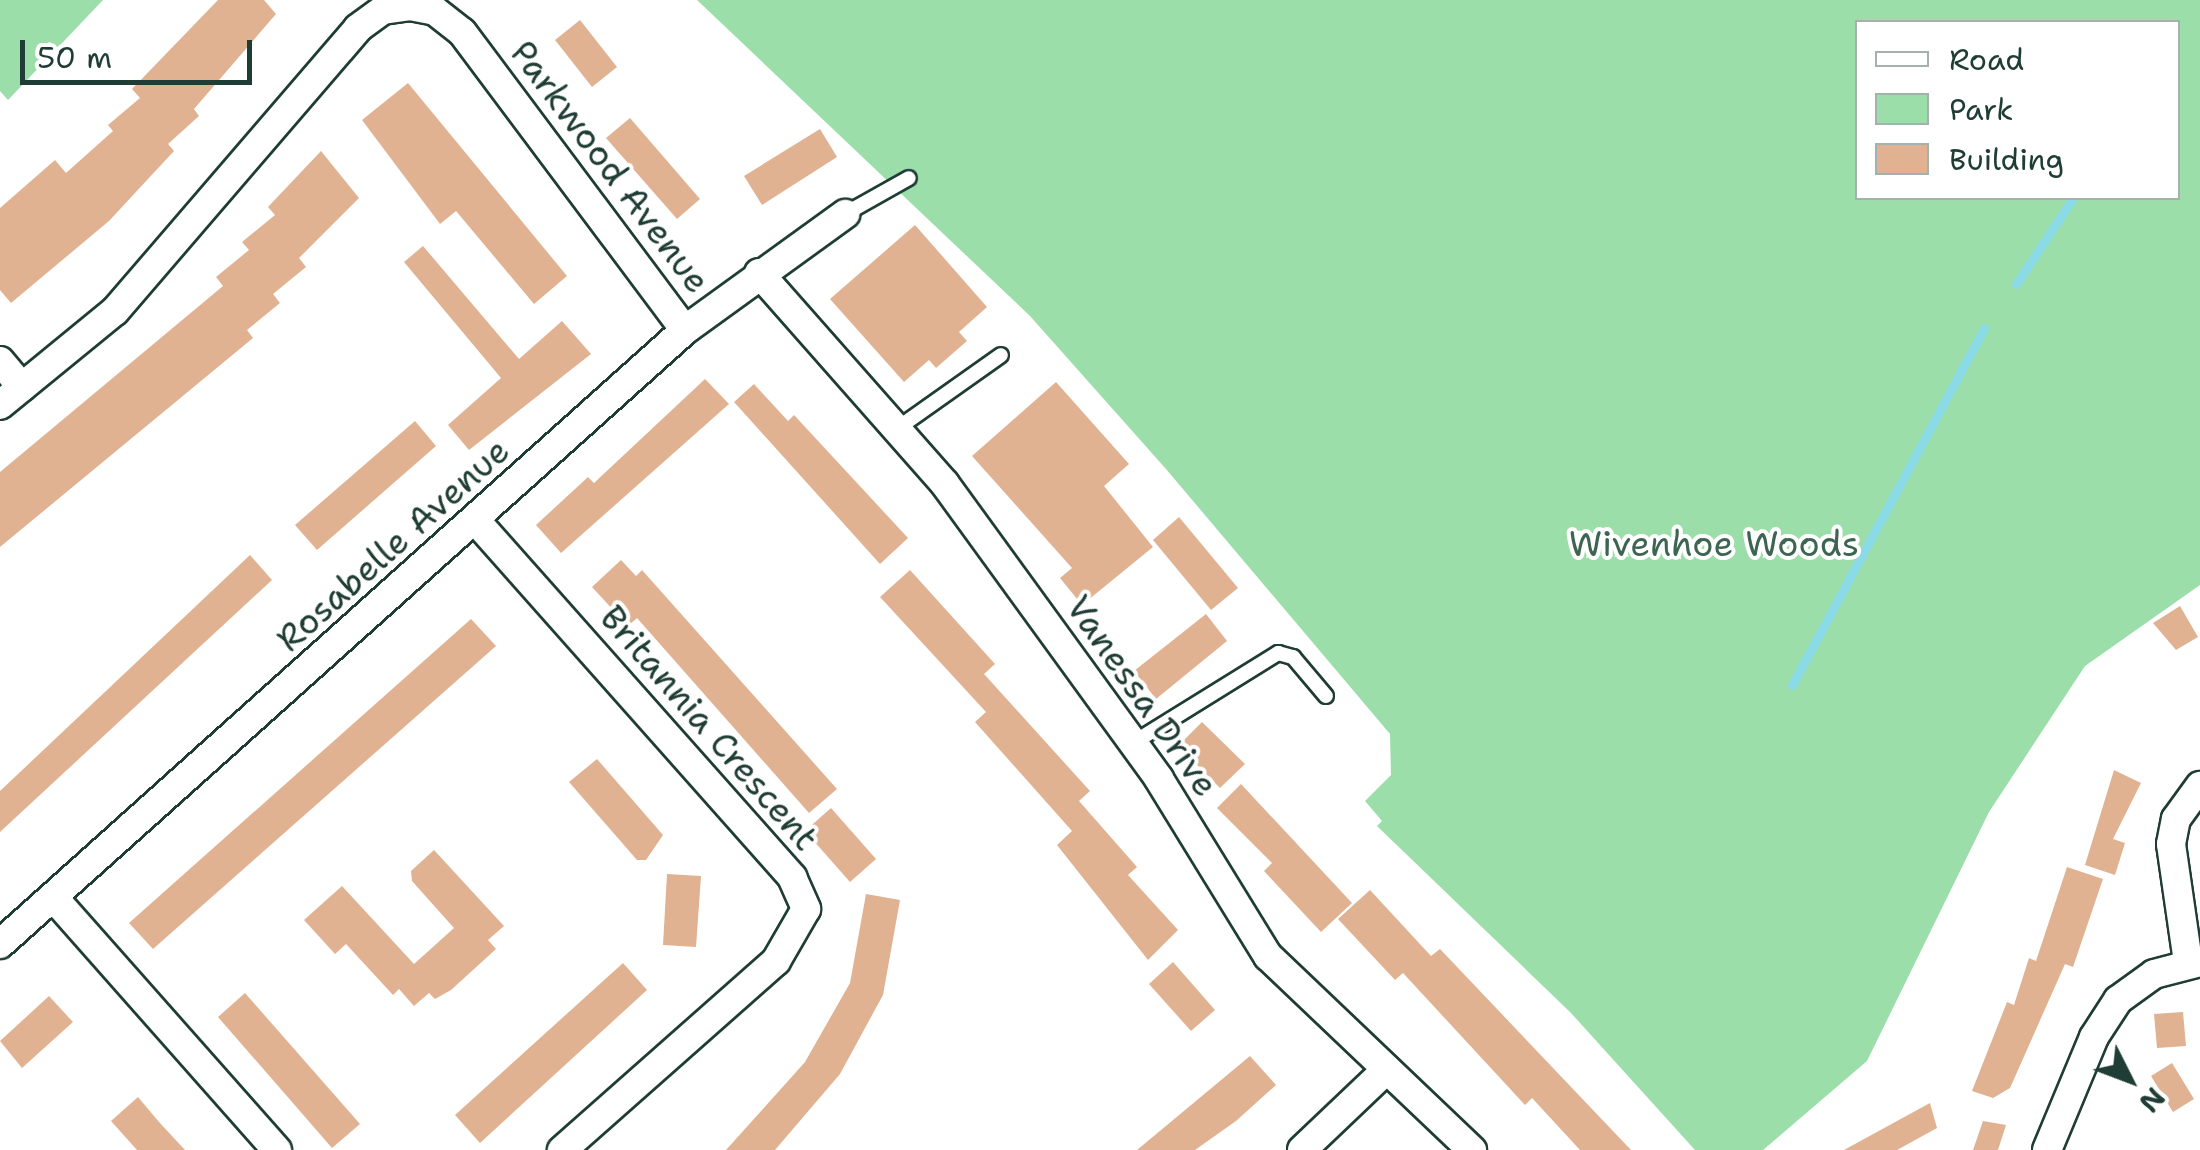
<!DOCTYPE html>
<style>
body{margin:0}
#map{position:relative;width:2200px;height:1150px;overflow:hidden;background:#fff;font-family:"Shantell Sans",sans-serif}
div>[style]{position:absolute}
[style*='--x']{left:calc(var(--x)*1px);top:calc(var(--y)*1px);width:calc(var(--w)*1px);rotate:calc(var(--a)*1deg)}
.green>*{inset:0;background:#9cdea9}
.stream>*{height:9px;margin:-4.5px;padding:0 4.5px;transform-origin:4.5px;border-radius:4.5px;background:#8bdbe7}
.building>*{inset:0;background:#e0b291}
.roads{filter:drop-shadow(2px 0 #1f3d34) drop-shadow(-2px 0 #1f3d34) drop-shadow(0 2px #1f3d34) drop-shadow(0 -2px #1f3d34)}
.service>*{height:14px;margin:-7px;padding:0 7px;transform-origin:7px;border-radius:7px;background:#fff}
.minor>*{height:28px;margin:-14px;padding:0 14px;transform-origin:14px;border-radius:14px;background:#fff}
span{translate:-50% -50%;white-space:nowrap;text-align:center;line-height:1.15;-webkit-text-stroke:8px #fff;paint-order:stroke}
.street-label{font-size:35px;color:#1f3d34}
.park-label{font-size:35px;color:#3e6551}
.legend{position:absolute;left:1855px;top:20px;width:325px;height:180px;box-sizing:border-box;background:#fff;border:2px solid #a5b1ae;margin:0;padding:12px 18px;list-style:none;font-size:30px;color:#1f3d34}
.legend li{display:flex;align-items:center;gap:20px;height:50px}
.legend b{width:50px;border:2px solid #a5b1ae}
.north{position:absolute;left:2080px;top:1030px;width:100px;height:100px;-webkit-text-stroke:8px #fff;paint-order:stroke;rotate:132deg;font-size:28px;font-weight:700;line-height:40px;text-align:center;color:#1f3d34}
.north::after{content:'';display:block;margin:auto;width:35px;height:45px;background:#1f3d34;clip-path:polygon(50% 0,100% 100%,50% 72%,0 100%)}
.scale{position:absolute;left:20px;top:40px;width:232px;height:45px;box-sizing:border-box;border:5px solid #1f3d34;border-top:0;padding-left:12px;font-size:30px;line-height:35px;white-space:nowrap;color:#1f3d34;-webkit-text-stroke:8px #fff;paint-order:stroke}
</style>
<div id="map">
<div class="green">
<div style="clip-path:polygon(0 0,103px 0,8px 100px,0 91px)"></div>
<div style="clip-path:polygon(evenodd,697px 0,2200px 0,2200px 585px,2085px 666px,1989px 812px,1867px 1061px,1763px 1150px,1695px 1150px,1571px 1013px,1377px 826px,1382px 821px,1365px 801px,1391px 775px,1390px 734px,1166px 469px,1030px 316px,697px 0,1858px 22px,2178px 22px,2178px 198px,1858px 198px,1858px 22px)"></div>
</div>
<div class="stream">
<div style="--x:2016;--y:284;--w:103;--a:-56.5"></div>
<div style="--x:1792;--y:685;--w:405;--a:-61.7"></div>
</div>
<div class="building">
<div style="clip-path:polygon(218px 0,264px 0,276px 14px,194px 109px,199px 116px,168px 144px,174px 151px,109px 221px,11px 303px,0 290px,0 208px,55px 160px,66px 173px,113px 131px,108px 125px,140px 98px,132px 89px)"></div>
<div style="clip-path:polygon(580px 20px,617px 67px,592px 87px,555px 40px)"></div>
<div style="clip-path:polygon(408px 83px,567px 276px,534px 304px,456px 211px,440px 224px,362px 120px)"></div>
<div style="clip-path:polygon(630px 118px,700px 199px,677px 219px,606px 138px)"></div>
<div style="clip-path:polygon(820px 129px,837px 157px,762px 205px,744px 176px)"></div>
<div style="clip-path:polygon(321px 151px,359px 198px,299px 258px,306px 267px,273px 294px,280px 303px,247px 330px,253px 338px,0 547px,0 472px,223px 286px,216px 277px,249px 250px,242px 242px,275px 215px,268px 207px)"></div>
<div style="clip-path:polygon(915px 225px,987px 307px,959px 332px,967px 341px,936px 368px,929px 360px,904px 382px,830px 299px)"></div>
<div style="clip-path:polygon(423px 246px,519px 359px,562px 321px,591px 354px,469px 450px,448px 425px,501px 378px,404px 262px)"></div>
<div style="clip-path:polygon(705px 379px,729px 404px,561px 553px,536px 525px,588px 477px,594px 483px)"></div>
<div style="clip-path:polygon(1056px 382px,1129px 464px,1104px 486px,1153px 547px,1082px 605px,1060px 578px,1072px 568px,972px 456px)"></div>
<div style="clip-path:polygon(754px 384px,788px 421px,794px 415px,908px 538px,880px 564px,734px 402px)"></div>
<div style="clip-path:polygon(415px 421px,436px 446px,317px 550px,295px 525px)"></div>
<div style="clip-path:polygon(1179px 517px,1238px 588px,1211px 610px,1153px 540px)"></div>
<div style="clip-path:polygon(250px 555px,272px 580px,0 832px,0 791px)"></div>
<div style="clip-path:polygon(621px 560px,636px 576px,642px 570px,837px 789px,809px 813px,637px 618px,628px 626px,592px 587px)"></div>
<div style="clip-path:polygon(910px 570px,995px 664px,984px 674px,1090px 791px,1079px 801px,1137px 867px,1128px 875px,1178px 930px,1148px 960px,1057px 845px,1072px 831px,975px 722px,986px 712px,880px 597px)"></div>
<div style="clip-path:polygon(2180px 606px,2198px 637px,2176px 650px,2153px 623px)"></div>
<div style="clip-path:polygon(1206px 614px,1227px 641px,1156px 699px,1134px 671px)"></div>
<div style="clip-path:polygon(471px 619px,496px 646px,153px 949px,129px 923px)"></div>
<div style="clip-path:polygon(1202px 722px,1245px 764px,1220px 788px,1178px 746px)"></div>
<div style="clip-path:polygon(597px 759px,663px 835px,646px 860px,637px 860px,569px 782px)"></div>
<div style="clip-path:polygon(2114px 770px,2141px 783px,2113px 839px,2125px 843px,2115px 875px,2085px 865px)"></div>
<div style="clip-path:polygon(1241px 784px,1352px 903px,1321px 932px,1264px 871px,1272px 863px,1217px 808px)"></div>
<div style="clip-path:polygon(831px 808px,876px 859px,850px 882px,805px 831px)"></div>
<div style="clip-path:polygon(434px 850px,504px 926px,488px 940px,496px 949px,451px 990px,435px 999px,429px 993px,414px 1006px,399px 989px,393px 995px,346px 944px,335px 954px,304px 920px,342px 886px,414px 964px,454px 928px,412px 881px,411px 871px)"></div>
<div style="clip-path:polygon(2067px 867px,2103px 879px,2073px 967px,2065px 964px,2010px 1088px,1993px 1098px,1972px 1091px,2007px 1002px,2014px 1005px,2029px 958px,2036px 961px)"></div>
<div style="clip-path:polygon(667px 874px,701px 876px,696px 947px,663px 945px)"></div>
<div style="clip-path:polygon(1370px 890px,1431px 956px,1440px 949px,1631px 1150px,1580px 1150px,1532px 1098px,1525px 1105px,1403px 973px,1395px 980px,1338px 919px)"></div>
<div style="clip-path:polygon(866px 894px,900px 900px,883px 995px,840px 1074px,775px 1150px,726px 1150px,805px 1062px,850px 983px)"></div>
<div style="clip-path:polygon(1173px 962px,1215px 1010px,1191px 1031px,1149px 984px)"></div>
<div style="clip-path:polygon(623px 963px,647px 990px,480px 1143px,455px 1115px)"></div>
<div style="clip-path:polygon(245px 993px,360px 1124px,332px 1148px,218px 1017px)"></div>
<div style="clip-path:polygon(49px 996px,73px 1022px,22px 1068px,0 1041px)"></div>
<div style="clip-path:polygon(2183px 1012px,2186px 1046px,2157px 1048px,2154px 1014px)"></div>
<div style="clip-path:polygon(1250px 1056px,1276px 1085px,1236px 1121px,1195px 1150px,1137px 1150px)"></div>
<div style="clip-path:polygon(2172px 1063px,2194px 1099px,2173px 1112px,2151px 1076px)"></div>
<div style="clip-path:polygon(138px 1097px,159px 1122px,185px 1150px,137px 1150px,111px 1121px)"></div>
<div style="clip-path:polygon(1930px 1103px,1937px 1128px,1897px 1150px,1844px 1150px)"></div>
<div style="clip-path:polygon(1983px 1121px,2006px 1125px,1998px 1150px,1973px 1150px)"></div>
</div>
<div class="roads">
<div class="service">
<div style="--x:845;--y:214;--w:73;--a:-29.4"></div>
<div style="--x:898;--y:428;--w:126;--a:-35.3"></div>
<div style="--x:1133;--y:743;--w:171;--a:-31.8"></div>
<div style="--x:1278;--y:653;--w:16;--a:15"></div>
<div style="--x:1293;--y:657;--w:51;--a:49.8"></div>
</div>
<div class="minor">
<div style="--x:759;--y:273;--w:281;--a:48.6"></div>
<div style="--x:945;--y:484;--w:364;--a:54"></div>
<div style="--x:1159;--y:779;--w:208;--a:58.4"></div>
<div style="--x:1268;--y:956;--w:282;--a:43.6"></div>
<div style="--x:0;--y:361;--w:34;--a:50"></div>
<div style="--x:0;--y:405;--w:149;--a:-39.3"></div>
<div style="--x:115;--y:311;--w:373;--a:-49.3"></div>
<div style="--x:358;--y:28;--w:31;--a:-36"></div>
<div style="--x:383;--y:10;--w:27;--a:-8"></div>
<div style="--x:410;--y:6;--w:25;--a:11"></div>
<div style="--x:435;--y:11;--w:34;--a:38"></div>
<div style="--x:462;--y:32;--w:372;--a:53.2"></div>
<div style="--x:477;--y:522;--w:475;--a:48.4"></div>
<div style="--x:792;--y:877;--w:35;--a:66"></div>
<div style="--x:806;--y:909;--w:60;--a:120"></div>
<div style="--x:776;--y:961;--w:286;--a:138.5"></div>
<div style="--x:53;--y:897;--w:338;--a:48.5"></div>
<div style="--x:0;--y:944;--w:920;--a:-41.87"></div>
<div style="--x:685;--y:330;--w:198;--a:-35.9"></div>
<div style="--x:2188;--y:962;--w:119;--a:-98.2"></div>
<div style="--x:2171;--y:844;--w:25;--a:-79"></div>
<div style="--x:2176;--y:819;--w:41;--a:-54"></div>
<div style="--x:1302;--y:1150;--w:117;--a:-43.6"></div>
<div style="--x:2047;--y:1150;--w:122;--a:-67.4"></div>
<div style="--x:2094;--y:1037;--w:44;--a:-57"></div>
<div style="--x:2118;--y:1000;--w:44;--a:-35.8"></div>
<div style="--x:2154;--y:974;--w:48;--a:-14.6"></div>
</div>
</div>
<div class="street-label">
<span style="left:610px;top:167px;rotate:53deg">Parkwood Avenue</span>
<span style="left:393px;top:545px;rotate:-42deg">Rosabelle Avenue</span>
<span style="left:1142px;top:696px;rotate:55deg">Vanessa Drive</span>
<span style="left:709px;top:728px;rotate:49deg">Britannia Crescent</span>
</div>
<div class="park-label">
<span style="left:1714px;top:544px">Wivenhoe Woods</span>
</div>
<ul class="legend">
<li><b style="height:12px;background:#fff"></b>Road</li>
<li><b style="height:28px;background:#9cdea9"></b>Park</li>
<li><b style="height:28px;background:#e0b291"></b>Building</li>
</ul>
<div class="north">N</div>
<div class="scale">50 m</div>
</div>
